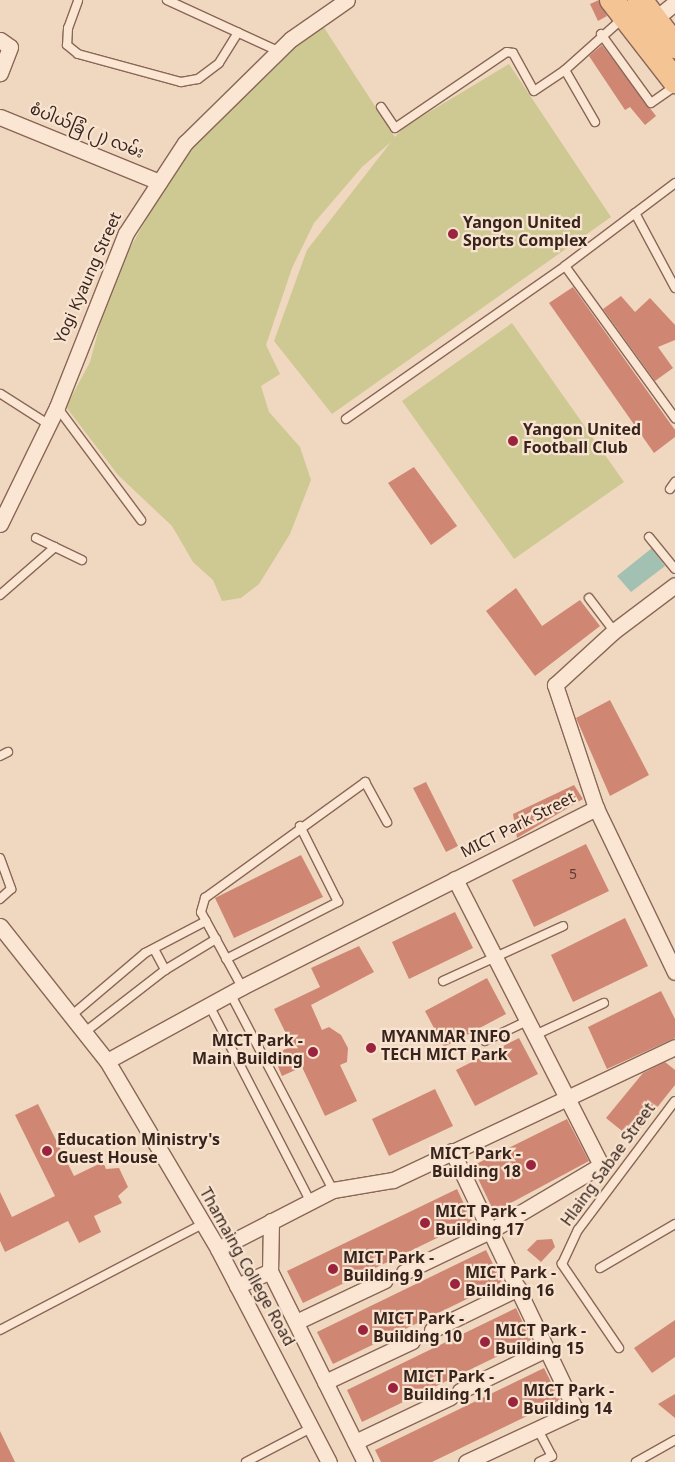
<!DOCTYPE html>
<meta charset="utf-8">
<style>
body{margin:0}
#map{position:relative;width:675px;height:1462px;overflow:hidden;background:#f0d7bf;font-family:Georgia,"Noto Sans Myanmar",serif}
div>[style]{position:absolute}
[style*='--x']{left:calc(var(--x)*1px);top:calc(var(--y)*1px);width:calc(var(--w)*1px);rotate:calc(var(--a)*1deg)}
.green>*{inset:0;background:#cec993}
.water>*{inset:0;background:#a3c1b2}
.building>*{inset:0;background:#cf8773}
.roads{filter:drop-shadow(1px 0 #896757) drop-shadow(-1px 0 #896757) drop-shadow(0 1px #896757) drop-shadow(0 -1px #896757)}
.lane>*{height:8px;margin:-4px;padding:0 4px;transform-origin:4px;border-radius:4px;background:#fae6d3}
.street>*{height:15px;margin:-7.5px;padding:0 7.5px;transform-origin:7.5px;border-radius:7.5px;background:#fae6d3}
.primary>*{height:24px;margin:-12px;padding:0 12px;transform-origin:12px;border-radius:12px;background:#f5c495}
.dots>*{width:14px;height:14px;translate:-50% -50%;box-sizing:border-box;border:2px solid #f7e3cf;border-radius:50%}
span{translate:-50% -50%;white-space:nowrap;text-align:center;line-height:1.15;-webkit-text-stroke:4.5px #f7e3cf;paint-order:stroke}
.number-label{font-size:14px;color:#5e3d32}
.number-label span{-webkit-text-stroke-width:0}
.street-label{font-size:16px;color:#38241c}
.poi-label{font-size:16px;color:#38241c;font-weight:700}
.left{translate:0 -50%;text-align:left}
.right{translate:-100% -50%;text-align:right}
</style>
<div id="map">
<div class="green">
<div style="clip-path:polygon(321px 23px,395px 137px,404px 127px,509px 64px,611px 217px,332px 414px,274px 341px,307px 250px,391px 142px,362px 167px,314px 223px,292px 268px,266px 345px,280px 374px,261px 386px,269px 412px,300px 447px,311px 480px,290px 534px,259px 584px,241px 598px,222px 601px,213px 580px,193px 562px,172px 526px,118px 475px,66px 407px,90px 362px,112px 280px,187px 147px,256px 77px)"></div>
<div style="clip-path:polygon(512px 323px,624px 482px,514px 559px,402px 401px)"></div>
</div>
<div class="water">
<div style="clip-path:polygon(652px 548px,665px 566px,631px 592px,617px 576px)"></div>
</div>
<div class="building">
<div style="clip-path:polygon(599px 0,607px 16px,598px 21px,590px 4px)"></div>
<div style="clip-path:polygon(602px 45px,656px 116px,645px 125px,630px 107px,625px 110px,589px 56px)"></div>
<div style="clip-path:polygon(573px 287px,675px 430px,675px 437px,654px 453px,549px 303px)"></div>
<div style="clip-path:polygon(621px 296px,635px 312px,650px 298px,675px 325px,675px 340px,658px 347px,673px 368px,655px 381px,603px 309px)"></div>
<div style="clip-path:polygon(414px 467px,457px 526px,431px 545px,388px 483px)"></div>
<div style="clip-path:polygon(516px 588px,542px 626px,580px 600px,600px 626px,535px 676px,486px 611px)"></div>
<div style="clip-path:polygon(610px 700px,649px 775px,610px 796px,576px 718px)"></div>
<div style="clip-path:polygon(426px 782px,458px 846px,446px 852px,413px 788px)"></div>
<div style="clip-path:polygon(574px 785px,583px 799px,517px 838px,513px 814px)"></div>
<div style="clip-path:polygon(586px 844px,609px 891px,534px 927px,512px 880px)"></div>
<div style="clip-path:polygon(301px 855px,323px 897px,234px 938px,215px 898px)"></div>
<div style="clip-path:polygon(455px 912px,473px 948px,409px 979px,392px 942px)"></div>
<div style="clip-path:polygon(625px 918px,648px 966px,573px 1002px,551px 955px)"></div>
<div style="clip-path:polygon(359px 946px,374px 972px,311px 1005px,322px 1030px,329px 1027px,341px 1035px,348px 1048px,347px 1062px,340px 1065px,357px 1101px,325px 1116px,302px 1067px,282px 1076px,273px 1055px,292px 1046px,274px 1009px,320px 987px,311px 968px)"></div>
<div style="clip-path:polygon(487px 978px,506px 1014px,444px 1047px,425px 1011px)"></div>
<div style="clip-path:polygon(661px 991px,675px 1019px,675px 1038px,607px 1069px,588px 1027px)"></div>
<div style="clip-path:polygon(519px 1038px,538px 1074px,475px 1106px,456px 1070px)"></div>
<div style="clip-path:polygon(665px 1062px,675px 1070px,675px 1085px,632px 1139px,606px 1118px,643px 1073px)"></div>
<div style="clip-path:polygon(435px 1089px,453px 1126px,389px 1156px,372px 1119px)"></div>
<div style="clip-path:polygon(38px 1104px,74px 1176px,103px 1162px,106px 1169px,119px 1168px,128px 1187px,118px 1196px,122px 1203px,94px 1216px,101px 1232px,79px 1243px,68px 1221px,5px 1252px,0 1241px,0 1192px,12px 1217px,55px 1196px,15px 1115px)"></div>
<div style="clip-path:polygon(567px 1119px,589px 1161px,494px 1212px,472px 1166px)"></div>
<div style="clip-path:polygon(457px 1189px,472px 1221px,303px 1303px,287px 1271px)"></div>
<div style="clip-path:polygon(552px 1239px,555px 1247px,541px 1262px,527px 1250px,537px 1240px)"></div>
<div style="clip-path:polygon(486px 1250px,502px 1282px,333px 1364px,317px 1332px)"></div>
<div style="clip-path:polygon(516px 1308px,531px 1340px,362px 1422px,347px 1390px)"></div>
<div style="clip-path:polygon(675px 1320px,675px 1357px,652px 1373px,634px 1348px)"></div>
<div style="clip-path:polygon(544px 1368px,560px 1400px,432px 1462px,381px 1462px,375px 1450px)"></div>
<div style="clip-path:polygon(675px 1394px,675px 1418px,658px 1404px)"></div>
<div style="clip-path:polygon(0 1431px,15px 1462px,0 1462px)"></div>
</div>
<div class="roads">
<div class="lane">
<div style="--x:167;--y:0;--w:122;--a:24.7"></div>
<div style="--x:78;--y:1;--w:29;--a:110"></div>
<div style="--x:68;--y:28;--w:17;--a:93"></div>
<div style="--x:67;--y:45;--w:14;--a:39"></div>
<div style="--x:78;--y:54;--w:107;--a:15.2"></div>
<div style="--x:181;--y:82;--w:17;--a:-10"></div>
<div style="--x:198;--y:79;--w:26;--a:-37"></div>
<div style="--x:219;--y:63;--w:36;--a:-58"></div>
<div style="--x:601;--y:34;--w:85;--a:54.1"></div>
<div style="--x:651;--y:103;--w:29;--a:-35"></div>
<div style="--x:381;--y:107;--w:25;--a:56"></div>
<div style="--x:395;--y:128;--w:135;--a:-34.2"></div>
<div style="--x:507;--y:52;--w:6;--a:9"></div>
<div style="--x:513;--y:53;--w:43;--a:61.1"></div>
<div style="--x:534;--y:91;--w:37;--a:-34"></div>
<div style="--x:595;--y:122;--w:60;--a:-120"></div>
<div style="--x:565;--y:70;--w:78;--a:-41.9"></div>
<div style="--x:635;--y:213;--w:85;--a:61.9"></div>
<div style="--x:565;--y:266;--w:188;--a:54.1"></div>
<div style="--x:1;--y:394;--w:56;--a:32.6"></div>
<div style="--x:57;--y:407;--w:141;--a:53.4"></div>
<div style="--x:346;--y:419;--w:267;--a:-34.9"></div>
<div style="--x:565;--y:266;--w:138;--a:-37"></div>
<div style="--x:670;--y:489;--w:9;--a:-54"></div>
<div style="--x:649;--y:537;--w:41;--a:50.9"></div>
<div style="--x:36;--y:538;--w:51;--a:25.6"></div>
<div style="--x:0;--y:595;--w:73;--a:-41.1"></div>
<div style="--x:589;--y:598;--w:41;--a:52.9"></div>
<div style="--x:0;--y:756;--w:9;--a:-27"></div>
<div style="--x:0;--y:858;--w:33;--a:70"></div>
<div style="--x:11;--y:889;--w:15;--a:138"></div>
<div style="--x:154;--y:949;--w:24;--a:62"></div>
<div style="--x:226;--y:959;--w:126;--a:-27"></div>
<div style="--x:338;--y:902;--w:85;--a:-116.6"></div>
<div style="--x:443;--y:981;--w:132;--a:-24.6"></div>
<div style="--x:242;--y:987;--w:85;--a:-118.7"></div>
<div style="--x:201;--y:912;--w:15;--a:-74"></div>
<div style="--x:205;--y:898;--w:198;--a:-35.9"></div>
<div style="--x:365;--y:782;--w:46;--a:61.2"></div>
<div style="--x:230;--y:993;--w:222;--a:62.4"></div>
<div style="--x:209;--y:1005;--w:220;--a:62.7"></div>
<div style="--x:72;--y:1015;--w:96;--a:-40.3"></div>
<div style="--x:145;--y:953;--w:69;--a:-27.7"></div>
<div style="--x:85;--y:1032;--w:101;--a:-37.8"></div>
<div style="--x:165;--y:970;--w:60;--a:-31.3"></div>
<div style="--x:535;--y:1035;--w:76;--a:-24.9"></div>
<div style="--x:485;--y:1041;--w:47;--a:-25.5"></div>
<div style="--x:600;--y:1268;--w:87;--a:-30.4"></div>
<div style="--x:0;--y:1330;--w:229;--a:-27.6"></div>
<div style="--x:619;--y:1348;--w:102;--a:-124.2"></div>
<div style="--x:562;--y:1264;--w:38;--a:-65"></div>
<div style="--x:578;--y:1230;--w:161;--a:-53.1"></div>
<div style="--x:537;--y:1428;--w:32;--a:62"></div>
<div style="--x:552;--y:1456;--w:14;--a:155"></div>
<div style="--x:246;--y:1462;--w:73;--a:-27.6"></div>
<div style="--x:636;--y:1462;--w:45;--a:-29.4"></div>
</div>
<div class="street">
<div style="--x:655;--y:19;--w:26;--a:-39"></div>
<div style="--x:0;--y:40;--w:12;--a:35"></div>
<div style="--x:10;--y:47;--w:28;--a:111"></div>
<div style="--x:0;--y:117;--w:172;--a:22.2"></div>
<div style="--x:0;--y:524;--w:130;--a:-64"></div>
<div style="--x:57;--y:407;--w:187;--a:-68.4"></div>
<div style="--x:126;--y:233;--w:108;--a:-56.8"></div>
<div style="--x:185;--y:143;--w:148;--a:-44.5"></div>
<div style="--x:291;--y:39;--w:68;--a:-34.9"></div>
<div style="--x:596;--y:808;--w:182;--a:64.3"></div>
<div style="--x:0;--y:926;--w:172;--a:51.6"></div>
<div style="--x:107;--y:1061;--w:218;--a:59.4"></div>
<div style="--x:218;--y:1249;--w:240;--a:62.5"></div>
<div style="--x:107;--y:1061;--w:154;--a:-28.7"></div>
<div style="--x:242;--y:987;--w:397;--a:-26.8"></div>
<div style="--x:596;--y:808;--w:130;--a:-108.4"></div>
<div style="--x:555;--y:685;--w:80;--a:-42.5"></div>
<div style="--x:614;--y:631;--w:76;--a:-37"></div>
<div style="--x:452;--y:1151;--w:288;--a:64.5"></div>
<div style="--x:576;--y:1411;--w:121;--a:155.1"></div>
<div style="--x:271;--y:1221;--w:50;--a:91.1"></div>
<div style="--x:270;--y:1271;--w:213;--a:63.6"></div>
<div style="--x:218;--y:1249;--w:129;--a:-27.2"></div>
<div style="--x:333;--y:1190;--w:61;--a:-9.5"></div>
<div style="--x:393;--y:1180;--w:192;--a:-25.2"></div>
<div style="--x:567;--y:1098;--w:246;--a:-117.1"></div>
<div style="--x:404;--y:1272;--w:95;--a:-25.5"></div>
<div style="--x:490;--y:1231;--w:129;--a:-30.7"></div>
<div style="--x:601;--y:1165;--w:75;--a:-116.9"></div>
<div style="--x:567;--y:1098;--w:119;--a:-25.3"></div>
<div style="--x:237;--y:1286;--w:36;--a:-24"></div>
<div style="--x:296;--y:1322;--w:98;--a:-25.3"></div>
<div style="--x:432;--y:1330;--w:96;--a:-26"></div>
<div style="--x:325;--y:1382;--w:96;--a:-25.2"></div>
<div style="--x:460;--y:1391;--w:96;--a:-26"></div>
<div style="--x:355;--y:1442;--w:105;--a:-25.3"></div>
</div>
<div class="primary">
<div style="--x:612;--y:0;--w:103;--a:52.1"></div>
<div style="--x:640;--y:0;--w:58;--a:52.7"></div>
</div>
</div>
<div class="dots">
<div style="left:453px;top:234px;background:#9a243d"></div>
<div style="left:513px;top:441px;background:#9a243d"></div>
<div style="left:371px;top:1048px;background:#9a243d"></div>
<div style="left:313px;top:1052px;background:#9a243d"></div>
<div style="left:47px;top:1151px;background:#9a243d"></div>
<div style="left:531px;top:1165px;background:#9a243d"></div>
<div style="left:425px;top:1223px;background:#9a243d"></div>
<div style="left:333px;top:1269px;background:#9a243d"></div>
<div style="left:455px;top:1284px;background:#9a243d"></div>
<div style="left:363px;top:1330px;background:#9a243d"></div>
<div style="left:485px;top:1342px;background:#9a243d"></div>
<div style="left:393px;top:1388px;background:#9a243d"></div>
<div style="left:513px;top:1402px;background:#9a243d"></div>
</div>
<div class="number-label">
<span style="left:573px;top:876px">5</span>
</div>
<div class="street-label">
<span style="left:86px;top:133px;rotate:22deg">စံပါယ်ခြံ (၂) လမ်း</span>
<span style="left:90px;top:279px;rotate:-66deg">Yogi Kyaung Street</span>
<span style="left:519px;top:827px;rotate:-27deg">MICT Park Street</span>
<span style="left:610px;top:1166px;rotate:-54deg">Hlaing Sabae Street</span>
<span style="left:245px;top:1268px;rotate:61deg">Thamaing College Road</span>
</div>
<div class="poi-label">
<span class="left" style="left:463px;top:234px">Yangon United<br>Sports Complex</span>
<span class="left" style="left:523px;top:441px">Yangon United<br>Football Club</span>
<span class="left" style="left:381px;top:1048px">MYANMAR INFO<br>TECH MICT Park</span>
<span class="right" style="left:303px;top:1052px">MICT Park -<br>Main Building</span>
<span class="left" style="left:57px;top:1151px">Education Ministry's<br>Guest House</span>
<span class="right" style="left:521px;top:1165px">MICT Park -<br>Building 18</span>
<span class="left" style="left:435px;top:1223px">MICT Park -<br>Building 17</span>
<span class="left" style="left:343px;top:1269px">MICT Park -<br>Building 9</span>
<span class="left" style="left:465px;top:1284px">MICT Park -<br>Building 16</span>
<span class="left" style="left:373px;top:1330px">MICT Park -<br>Building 10</span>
<span class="left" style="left:495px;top:1342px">MICT Park -<br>Building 15</span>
<span class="left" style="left:403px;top:1388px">MICT Park -<br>Building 11</span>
<span class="left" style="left:523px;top:1402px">MICT Park -<br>Building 14</span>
</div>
</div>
